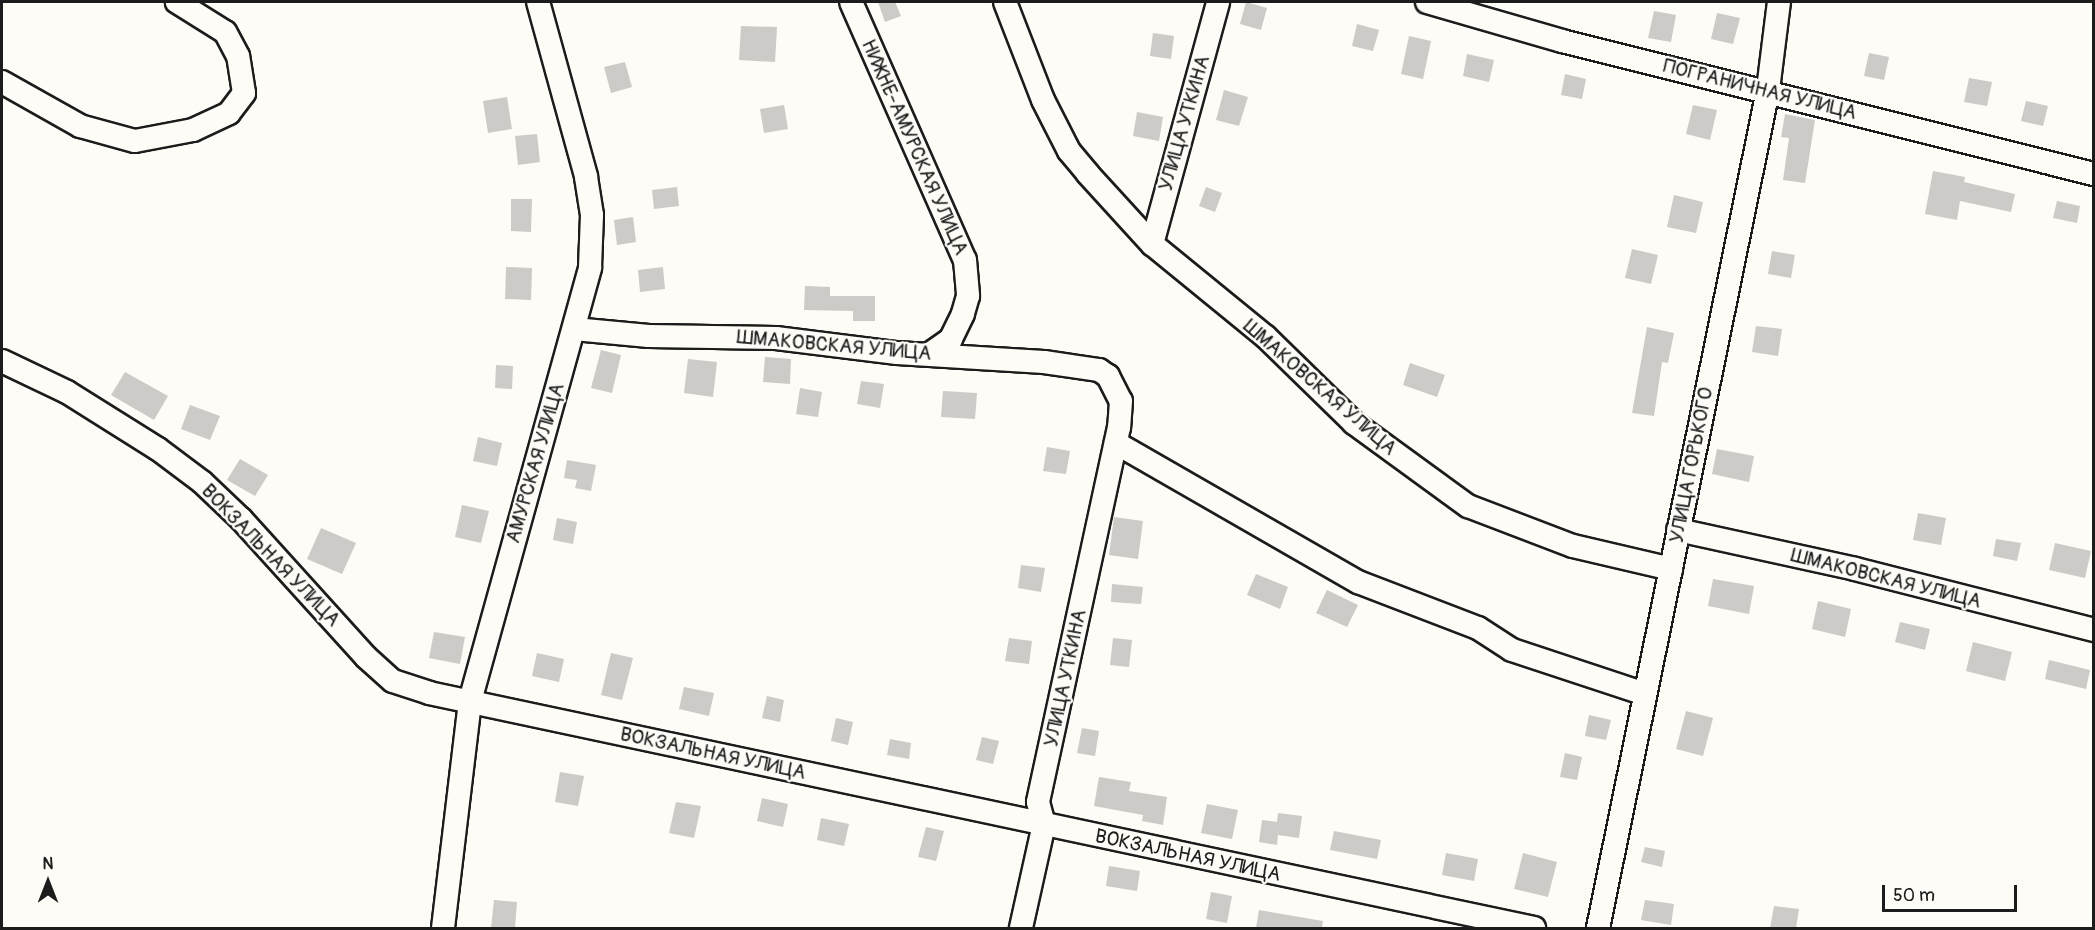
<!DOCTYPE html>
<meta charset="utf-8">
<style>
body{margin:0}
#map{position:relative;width:2095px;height:930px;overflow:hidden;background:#fdfcf7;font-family:Pangolin,sans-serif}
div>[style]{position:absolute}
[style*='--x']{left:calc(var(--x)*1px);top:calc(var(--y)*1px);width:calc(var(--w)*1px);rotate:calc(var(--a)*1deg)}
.building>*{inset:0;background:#cccbc8}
.roads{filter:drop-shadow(2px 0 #1c1c1c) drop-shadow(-2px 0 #1c1c1c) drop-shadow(0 2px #1c1c1c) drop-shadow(0 -2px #1c1c1c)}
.minor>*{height:22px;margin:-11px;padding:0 11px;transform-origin:11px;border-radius:11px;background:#fdfcf7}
span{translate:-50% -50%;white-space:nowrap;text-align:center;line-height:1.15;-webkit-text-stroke:4.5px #fdfcf7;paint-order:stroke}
.street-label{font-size:20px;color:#1c1c1c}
.frame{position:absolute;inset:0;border:3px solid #1c1c1c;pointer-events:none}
.north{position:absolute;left:18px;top:852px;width:60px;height:60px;-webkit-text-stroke:4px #fdfcf7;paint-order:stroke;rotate:0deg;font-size:16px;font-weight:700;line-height:24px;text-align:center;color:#1c1c1c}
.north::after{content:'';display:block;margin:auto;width:21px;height:27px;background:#1c1c1c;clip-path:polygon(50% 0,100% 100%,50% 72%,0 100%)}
.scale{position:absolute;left:1882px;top:885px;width:135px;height:27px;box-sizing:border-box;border:3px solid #1c1c1c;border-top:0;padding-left:8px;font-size:18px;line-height:21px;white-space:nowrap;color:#1c1c1c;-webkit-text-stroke:4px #fdfcf7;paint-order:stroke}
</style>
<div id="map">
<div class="building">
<div style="clip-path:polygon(878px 2px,895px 2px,901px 16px,885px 22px)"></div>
<div style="clip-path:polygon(1246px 2px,1267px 8px,1261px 30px,1240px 24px)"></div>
<div style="clip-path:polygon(1654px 11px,1676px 15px,1671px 42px,1648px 38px)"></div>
<div style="clip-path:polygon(1717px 13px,1740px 18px,1733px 44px,1711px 39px)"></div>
<div style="clip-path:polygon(1357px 24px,1379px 30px,1373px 51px,1352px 46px)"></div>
<div style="clip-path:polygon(741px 26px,777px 27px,775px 62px,739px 60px)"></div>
<div style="clip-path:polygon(1153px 33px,1174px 36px,1171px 59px,1150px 56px)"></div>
<div style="clip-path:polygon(1409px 36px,1431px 41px,1423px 79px,1401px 74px)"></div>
<div style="clip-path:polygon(1869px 53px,1889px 57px,1884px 80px,1864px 76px)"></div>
<div style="clip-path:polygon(1467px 54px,1494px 60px,1489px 82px,1463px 76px)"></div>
<div style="clip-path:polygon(625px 62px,632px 87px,611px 93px,604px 67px)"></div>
<div style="clip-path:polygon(1565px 74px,1586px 79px,1582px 99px,1561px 95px)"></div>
<div style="clip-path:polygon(1969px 78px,1992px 82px,1987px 106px,1964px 102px)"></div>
<div style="clip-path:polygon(1224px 90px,1248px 97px,1239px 126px,1216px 120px)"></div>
<div style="clip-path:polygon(507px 97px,512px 129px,488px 133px,483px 101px)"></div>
<div style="clip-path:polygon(2026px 101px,2048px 106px,2043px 126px,2021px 121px)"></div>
<div style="clip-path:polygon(784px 105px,788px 129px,764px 133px,760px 109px)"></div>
<div style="clip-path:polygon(1693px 105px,1717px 110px,1710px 140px,1686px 134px)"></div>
<div style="clip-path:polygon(1137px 112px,1163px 117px,1159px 141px,1133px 136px)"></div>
<div style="clip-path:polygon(1785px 114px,1815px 120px,1805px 183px,1783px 180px,1789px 138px,1781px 137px)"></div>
<div style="clip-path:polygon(537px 134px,540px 162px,518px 165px,515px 136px)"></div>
<div style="clip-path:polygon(1933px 171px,1965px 177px,1964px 182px,2015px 194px,2011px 212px,1960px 201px,1957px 220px,1925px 214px)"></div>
<div style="clip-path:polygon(677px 187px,679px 206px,654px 209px,652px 190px)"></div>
<div style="clip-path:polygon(1206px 187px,1222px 193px,1215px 212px,1199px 206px)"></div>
<div style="clip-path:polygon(1674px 195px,1703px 202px,1696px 233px,1667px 227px)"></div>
<div style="clip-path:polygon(511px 199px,532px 199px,531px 232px,511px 231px)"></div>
<div style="clip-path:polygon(2057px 201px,2080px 206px,2077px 223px,2053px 218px)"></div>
<div style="clip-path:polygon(633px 217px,636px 242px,617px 245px,614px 220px)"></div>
<div style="clip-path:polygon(1632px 249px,1658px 255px,1651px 284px,1625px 278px)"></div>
<div style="clip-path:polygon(1772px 251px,1795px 255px,1791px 278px,1768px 274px)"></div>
<div style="clip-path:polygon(506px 267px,532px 268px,531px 300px,505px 299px)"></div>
<div style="clip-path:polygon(663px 267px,665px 289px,640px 292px,638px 270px)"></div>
<div style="clip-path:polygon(805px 286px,830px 287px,830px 296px,875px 296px,875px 321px,853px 321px,853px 311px,804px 310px)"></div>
<div style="clip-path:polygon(1756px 326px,1782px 329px,1778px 356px,1752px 352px)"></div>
<div style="clip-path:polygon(1647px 327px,1674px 333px,1668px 363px,1662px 362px,1654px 416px,1632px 413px)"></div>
<div style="clip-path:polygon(601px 350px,621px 355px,612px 393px,591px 388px)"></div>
<div style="clip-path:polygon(765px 357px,791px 359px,790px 384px,763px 382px)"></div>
<div style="clip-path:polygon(688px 359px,717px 362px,713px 397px,684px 393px)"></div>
<div style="clip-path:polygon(1410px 363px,1445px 375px,1437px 397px,1403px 385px)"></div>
<div style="clip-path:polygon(496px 365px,513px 366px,512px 389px,495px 388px)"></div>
<div style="clip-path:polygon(125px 372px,168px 396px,154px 420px,111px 395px)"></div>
<div style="clip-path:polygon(861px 381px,884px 384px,880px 408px,857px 404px)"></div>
<div style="clip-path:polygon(800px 388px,822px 392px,818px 417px,796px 414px)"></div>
<div style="clip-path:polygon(943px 391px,977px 393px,975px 419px,941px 417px)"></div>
<div style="clip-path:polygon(190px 405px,220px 416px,210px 440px,181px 429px)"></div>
<div style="clip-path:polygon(478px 437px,502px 443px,497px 466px,473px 461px)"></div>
<div style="clip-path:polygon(1047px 447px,1070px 451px,1066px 474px,1043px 471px)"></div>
<div style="clip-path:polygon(1717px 449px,1754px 456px,1749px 482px,1712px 474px)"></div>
<div style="clip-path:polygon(240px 459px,268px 475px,255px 496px,227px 480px)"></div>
<div style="clip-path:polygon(567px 460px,596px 465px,591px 491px,575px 488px,577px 480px,564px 478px)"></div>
<div style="clip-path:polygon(462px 505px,489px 511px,481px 543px,455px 537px)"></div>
<div style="clip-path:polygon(1918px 513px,1946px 518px,1941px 545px,1913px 540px)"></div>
<div style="clip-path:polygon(1114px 517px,1143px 521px,1138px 559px,1109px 555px)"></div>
<div style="clip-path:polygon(557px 518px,577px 522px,573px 544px,553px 540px)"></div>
<div style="clip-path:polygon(321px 528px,356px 543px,342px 574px,307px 559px)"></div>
<div style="clip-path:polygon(1996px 539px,2021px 543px,2017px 561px,1993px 556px)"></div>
<div style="clip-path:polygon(2055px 543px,2091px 551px,2085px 578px,2049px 570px)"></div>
<div style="clip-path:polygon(1021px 565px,1045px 568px,1041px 592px,1018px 588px)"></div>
<div style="clip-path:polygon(1256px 574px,1288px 587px,1280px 609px,1247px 595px)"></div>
<div style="clip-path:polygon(1713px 579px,1754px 586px,1749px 614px,1708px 606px)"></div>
<div style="clip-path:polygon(1112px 584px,1143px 587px,1141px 604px,1111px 602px)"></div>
<div style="clip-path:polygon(1327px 590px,1358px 605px,1347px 627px,1316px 613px)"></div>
<div style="clip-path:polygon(1818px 601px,1851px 609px,1845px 637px,1812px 629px)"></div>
<div style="clip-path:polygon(1900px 622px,1930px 629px,1925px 650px,1895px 642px)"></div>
<div style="clip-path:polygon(434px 632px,465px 637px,460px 664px,429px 658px)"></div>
<div style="clip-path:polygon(1009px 638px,1032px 641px,1029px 664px,1005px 661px)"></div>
<div style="clip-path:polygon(1113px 638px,1132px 640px,1129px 667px,1110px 665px)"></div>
<div style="clip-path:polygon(1973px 642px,2012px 652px,2005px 681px,1966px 671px)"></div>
<div style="clip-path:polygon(537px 653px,564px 659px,559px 682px,532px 676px)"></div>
<div style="clip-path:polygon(611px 653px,633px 658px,622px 700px,601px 695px)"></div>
<div style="clip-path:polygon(2049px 660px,2090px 670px,2086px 689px,2045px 679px)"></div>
<div style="clip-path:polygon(684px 687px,714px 693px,709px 716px,679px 709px)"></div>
<div style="clip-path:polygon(767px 696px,784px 700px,780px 722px,762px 718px)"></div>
<div style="clip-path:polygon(1686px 711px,1713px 718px,1703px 756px,1676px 749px)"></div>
<div style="clip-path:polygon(1589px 715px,1611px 720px,1606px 740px,1585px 736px)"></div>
<div style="clip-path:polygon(836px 718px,853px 722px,848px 745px,831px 741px)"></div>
<div style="clip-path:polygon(1082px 728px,1099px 731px,1095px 756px,1077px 753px)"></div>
<div style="clip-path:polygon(982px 737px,999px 741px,993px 764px,976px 760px)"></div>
<div style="clip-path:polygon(890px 739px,911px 743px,909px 759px,887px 755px)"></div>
<div style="clip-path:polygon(1565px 753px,1582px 757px,1577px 780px,1560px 777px)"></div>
<div style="clip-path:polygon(560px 772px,584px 776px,578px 806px,555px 802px)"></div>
<div style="clip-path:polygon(1099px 777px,1131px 782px,1129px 791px,1167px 797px,1163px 825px,1142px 821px,1143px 815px,1094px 806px)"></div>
<div style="clip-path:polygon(762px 798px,788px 804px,783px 827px,757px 821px)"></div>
<div style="clip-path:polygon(676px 802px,701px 806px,694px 838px,669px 833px)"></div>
<div style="clip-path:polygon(1207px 804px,1238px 810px,1232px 839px,1201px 833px)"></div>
<div style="clip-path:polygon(1278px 813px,1302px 816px,1299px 838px,1278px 835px,1277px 845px,1259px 842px,1262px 820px,1277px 822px)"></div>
<div style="clip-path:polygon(821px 818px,849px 824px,844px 846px,817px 840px)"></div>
<div style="clip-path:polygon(926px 827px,944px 831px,936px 861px,918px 857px)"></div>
<div style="clip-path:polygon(1334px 831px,1381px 840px,1377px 859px,1330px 850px)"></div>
<div style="clip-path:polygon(1645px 847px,1665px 851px,1662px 867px,1641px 862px)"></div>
<div style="clip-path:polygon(1446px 853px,1478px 859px,1474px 881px,1442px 875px)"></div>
<div style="clip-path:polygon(1523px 853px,1557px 862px,1548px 897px,1514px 889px)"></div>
<div style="clip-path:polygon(1109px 866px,1140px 871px,1137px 891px,1106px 886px)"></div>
<div style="clip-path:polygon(1211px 892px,1232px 896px,1227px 923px,1206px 919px)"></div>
<div style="clip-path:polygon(494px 900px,517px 902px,515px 928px,491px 928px)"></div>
<div style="clip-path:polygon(1645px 900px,1674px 904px,1671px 925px,1641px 920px)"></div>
<div style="clip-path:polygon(1774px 906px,1799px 909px,1796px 928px,1770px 928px)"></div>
<div style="clip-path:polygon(1259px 910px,1323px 921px,1322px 928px,1256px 928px)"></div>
</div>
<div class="roads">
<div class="minor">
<div style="--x:851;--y:2;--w:282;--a:66.2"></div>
<div style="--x:965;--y:260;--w:36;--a:85"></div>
<div style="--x:968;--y:296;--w:19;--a:106"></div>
<div style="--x:963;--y:314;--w:28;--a:116"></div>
<div style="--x:951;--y:339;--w:24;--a:145"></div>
<div style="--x:1005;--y:2;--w:105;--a:68.8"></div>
<div style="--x:1043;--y:100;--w:57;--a:63"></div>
<div style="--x:1069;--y:151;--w:30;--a:50"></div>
<div style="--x:1088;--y:174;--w:95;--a:47.6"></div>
<div style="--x:1152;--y:244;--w:147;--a:39.2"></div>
<div style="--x:1266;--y:337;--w:123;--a:44.3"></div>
<div style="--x:1354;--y:423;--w:141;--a:36.1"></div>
<div style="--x:1468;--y:506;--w:112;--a:20.9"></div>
<div style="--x:1573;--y:546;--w:101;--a:13.2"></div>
<div style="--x:1427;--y:2;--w:141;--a:16.1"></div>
<div style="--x:1562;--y:41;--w:548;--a:14.04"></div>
<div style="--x:2;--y:82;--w:90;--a:29.4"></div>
<div style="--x:80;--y:126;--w:57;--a:15.3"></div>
<div style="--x:135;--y:141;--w:59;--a:-10.7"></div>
<div style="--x:193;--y:130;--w:40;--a:-25"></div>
<div style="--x:229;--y:113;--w:25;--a:-53"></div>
<div style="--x:244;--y:93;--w:37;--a:-99"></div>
<div style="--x:238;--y:56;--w:27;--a:-118"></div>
<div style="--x:225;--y:32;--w:57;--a:-148"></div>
<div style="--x:1152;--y:244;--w:251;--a:-74.7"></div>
<div style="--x:574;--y:329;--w:75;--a:5.3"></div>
<div style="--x:649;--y:336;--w:127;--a:0.9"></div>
<div style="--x:776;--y:338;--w:122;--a:7.1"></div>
<div style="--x:897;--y:353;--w:147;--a:3.5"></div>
<div style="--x:1044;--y:362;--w:56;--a:8.3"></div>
<div style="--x:1099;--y:370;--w:11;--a:34"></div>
<div style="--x:1108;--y:376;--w:28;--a:63"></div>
<div style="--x:1121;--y:401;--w:26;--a:94"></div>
<div style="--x:1119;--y:427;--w:384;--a:102.2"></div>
<div style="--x:1038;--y:802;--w:23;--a:75"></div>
<div style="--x:1044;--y:824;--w:107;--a:102.5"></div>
<div style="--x:2;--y:361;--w:72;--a:25.5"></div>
<div style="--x:67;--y:392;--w:107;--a:32.1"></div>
<div style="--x:158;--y:449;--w:55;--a:36.9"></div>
<div style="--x:202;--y:482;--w:54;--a:43.5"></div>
<div style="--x:241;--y:519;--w:186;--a:47.8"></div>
<div style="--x:366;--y:657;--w:36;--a:42"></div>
<div style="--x:393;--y:681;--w:38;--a:18"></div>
<div style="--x:429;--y:693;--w:1130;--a:12.01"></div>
<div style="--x:1116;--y:443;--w:279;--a:29.9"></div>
<div style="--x:1358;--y:582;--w:129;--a:21"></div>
<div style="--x:1478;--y:628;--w:40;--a:32.9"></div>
<div style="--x:1512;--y:650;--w:140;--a:18.3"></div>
<div style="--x:1678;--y:530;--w:181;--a:12.4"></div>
<div style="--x:1855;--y:569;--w:247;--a:14.3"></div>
<div style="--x:443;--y:928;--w:229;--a:-83.2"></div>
<div style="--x:470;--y:701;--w:450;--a:-74.5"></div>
<div style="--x:590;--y:267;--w:52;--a:-87.8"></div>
<div style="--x:592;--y:215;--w:39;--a:-99"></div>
<div style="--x:586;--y:176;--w:180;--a:-105.4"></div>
<div style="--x:1598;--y:928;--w:855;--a:-78.53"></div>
<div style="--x:1768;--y:90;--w:89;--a:-82.9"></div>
</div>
</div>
<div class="street-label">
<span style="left:1760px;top:89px;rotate:14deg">ПОГРАНИЧНАЯ УЛИЦА</span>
<span style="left:1184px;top:123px;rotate:-74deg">УЛИЦА УТКИНА</span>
<span style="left:915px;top:147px;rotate:66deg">НИЖНЕ-АМУРСКАЯ УЛИЦА</span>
<span style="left:834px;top:345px;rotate:5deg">ШМАКОВСКАЯ УЛИЦА</span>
<span style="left:1320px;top:387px;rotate:41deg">ШМАКОВСКАЯ УЛИЦА</span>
<span style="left:535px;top:463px;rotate:-74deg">АМУРСКАЯ УЛИЦА</span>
<span style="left:1691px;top:465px;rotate:-79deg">УЛИЦА ГОРЬКОГО</span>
<span style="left:271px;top:555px;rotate:46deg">ВОКЗАЛЬНАЯ УЛИЦА</span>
<span style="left:1886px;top:578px;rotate:14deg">ШМАКОВСКАЯ УЛИЦА</span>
<span style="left:1065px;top:678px;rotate:-78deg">УЛИЦА УТКИНА</span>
<span style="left:713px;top:753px;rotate:12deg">ВОКЗАЛЬНАЯ УЛИЦА</span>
<span style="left:1188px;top:855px;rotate:12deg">ВОКЗАЛЬНАЯ УЛИЦА</span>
</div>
<div class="frame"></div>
<div class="north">N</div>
<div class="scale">50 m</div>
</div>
